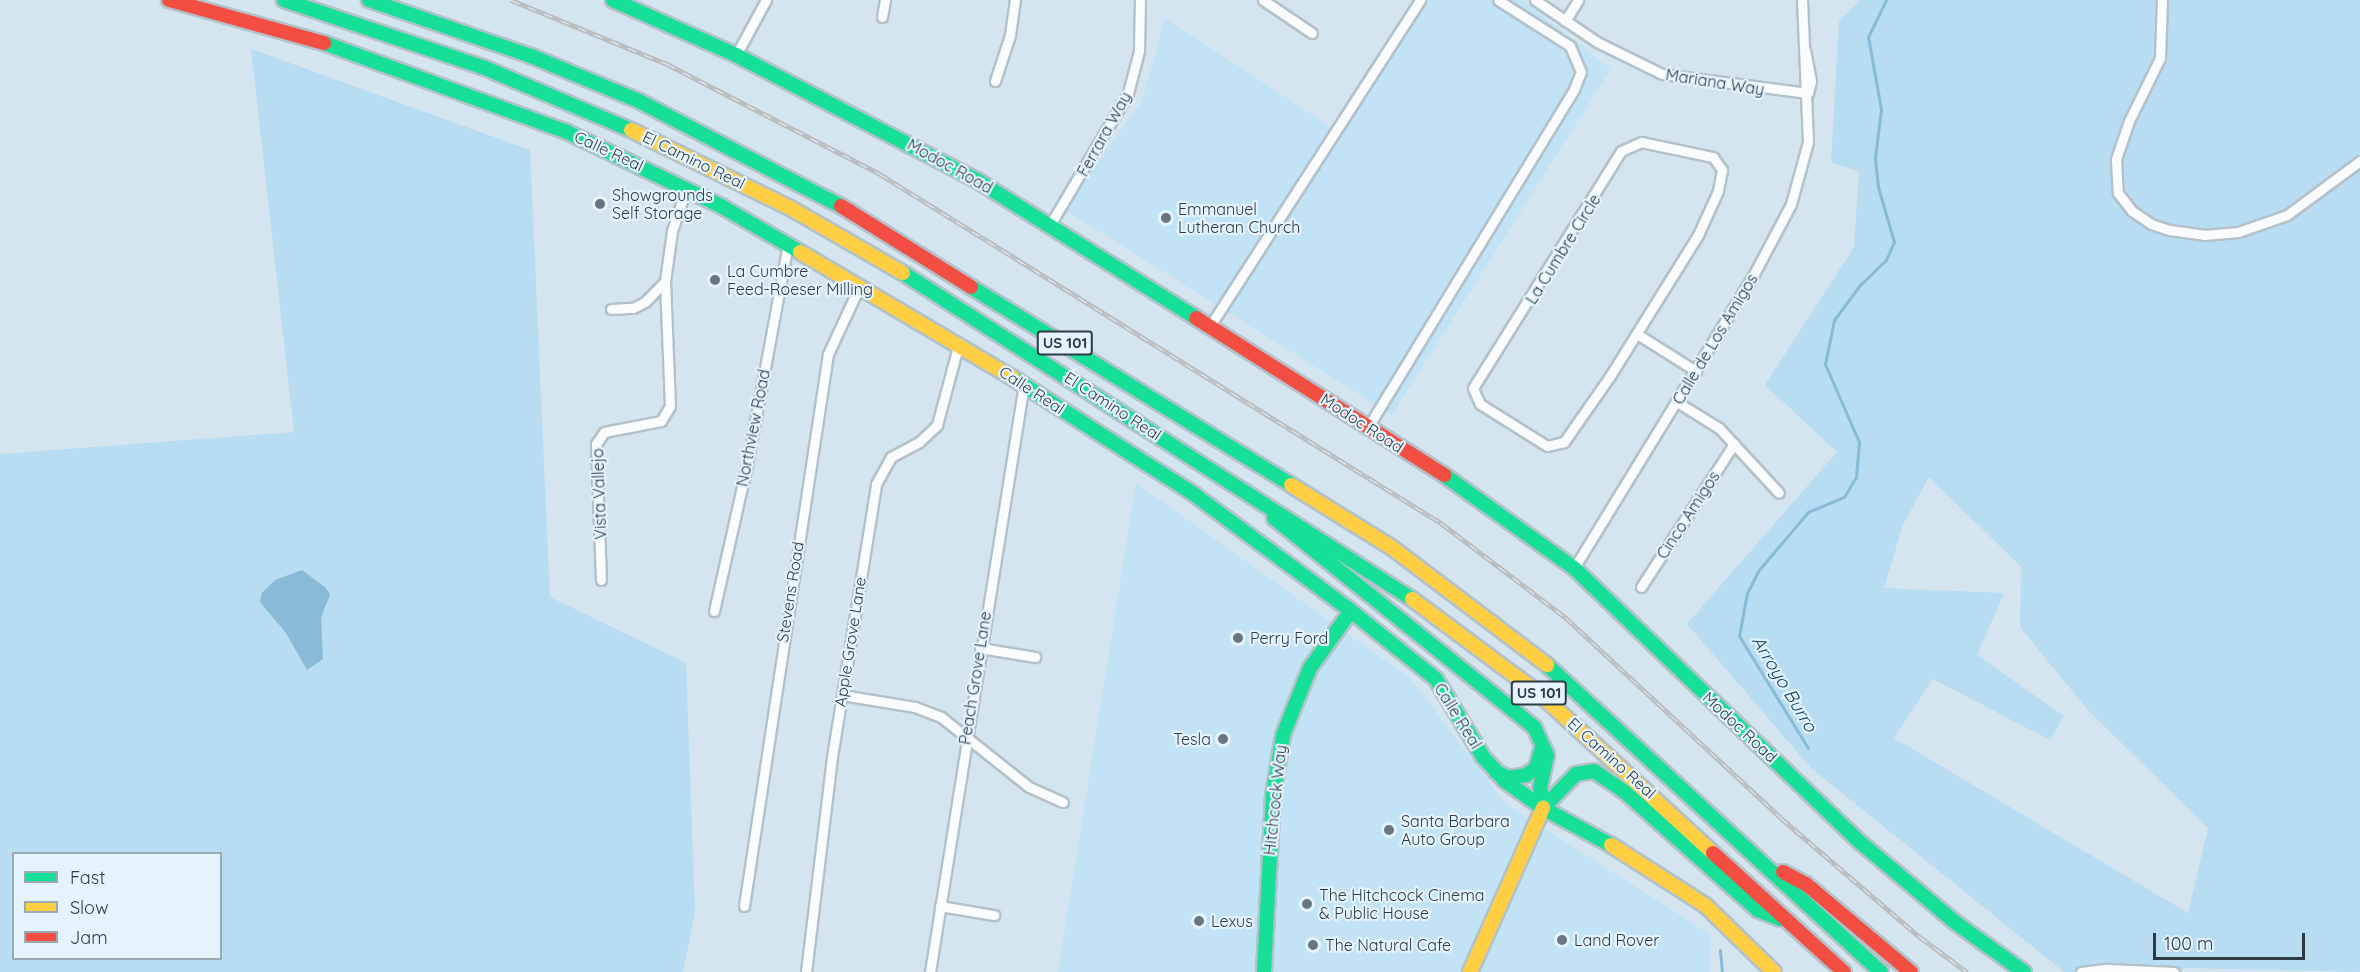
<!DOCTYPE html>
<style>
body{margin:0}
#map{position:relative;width:2360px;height:972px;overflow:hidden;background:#d5e5ef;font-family:Quicksand,sans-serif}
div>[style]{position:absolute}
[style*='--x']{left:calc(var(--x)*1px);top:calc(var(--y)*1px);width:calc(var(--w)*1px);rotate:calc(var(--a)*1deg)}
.built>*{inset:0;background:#c2e2f6}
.green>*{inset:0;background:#b8dcf1}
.water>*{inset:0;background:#89bad6}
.stream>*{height:3px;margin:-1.5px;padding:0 1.5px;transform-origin:1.5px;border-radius:1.5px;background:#89bad6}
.roads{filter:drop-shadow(2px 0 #b3c1ca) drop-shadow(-2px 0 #b3c1ca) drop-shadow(0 2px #b3c1ca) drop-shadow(0 -2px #b3c1ca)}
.street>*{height:9px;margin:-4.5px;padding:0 4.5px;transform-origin:4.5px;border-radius:4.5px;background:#f9fbfd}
.fast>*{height:14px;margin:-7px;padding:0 7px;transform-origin:7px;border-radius:7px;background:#16e098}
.slow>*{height:14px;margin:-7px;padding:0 7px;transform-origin:7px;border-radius:7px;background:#ffcf43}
.jam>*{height:14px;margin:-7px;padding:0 7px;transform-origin:7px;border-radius:7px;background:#f24e42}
.rail>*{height:5px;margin-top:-2.5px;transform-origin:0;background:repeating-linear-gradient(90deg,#e4f3fc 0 9px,#babec0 0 18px);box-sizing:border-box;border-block:2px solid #babec0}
.dots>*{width:16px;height:16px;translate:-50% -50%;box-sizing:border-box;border:3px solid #e4f3fc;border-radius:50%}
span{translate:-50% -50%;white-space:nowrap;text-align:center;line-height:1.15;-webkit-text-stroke:4.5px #e4f3fc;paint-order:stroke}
.shield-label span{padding:2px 4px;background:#e4f3fc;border:2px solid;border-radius:4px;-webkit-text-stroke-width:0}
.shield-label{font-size:15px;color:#2c3b44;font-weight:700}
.street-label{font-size:16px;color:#2c3b44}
.poi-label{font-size:16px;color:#2c3b44}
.left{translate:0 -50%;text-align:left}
.right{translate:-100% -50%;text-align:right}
.water-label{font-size:18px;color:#124660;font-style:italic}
.legend{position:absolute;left:12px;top:852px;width:210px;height:108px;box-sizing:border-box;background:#e4f3fc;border:2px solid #9aa9b2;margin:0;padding:8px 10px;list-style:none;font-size:18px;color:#2c3b44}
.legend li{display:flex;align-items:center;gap:12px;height:30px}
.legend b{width:30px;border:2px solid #9aa9b2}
.scale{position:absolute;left:2153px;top:933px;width:152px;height:27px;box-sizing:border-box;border:3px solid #2c3b44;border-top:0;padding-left:8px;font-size:18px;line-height:21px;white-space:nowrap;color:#2c3b44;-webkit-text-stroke:4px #e4f3fc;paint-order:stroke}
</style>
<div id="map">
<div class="built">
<div style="clip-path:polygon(1414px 0,1522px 0,1611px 69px,1392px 415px,1065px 210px,1142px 101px,1165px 18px,1335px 130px)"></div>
<div style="clip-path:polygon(1136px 483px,1411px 679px,1506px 804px,1711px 935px,1709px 972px,1058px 972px)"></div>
</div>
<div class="green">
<div style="clip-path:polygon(evenodd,1861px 0,2360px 0,2360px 972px,2183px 968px,2182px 972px,2064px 972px,1811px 768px,1687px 624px,1837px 452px,1765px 385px,1854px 247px,1859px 172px,1831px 162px,1839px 21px,1861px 0,1929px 477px,2021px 567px,2020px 627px,2087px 709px,2208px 828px,2188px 913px,1894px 738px,1933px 679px,2050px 740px,2064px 716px,1977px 655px,2004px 593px,1884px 588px,1903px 525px,1929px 477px)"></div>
<div style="clip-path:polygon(evenodd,251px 49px,530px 150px,550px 597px,686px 663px,695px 912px,683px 972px,0 972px,0 454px,294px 432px,251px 49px,14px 854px,220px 854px,220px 958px,14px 958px,14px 854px)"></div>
</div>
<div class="water">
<div style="clip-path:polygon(302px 570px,326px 588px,330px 595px,321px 617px,323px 659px,307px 670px,286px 633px,260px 602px,262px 593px,275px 580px)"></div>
</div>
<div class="stream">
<div style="--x:1808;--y:748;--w:132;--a:-121.6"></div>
<div style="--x:1739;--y:636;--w:44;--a:-79.5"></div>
<div style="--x:1747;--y:593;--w:25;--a:-63"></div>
<div style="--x:1758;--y:571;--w:77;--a:-49.7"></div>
<div style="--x:1808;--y:512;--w:39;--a:-23"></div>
<div style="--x:1844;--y:497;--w:23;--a:-59"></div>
<div style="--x:1856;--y:477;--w:35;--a:-85"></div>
<div style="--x:1859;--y:442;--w:85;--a:-113.6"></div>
<div style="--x:1825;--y:364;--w:45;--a:-78.4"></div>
<div style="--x:1834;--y:320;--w:44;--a:-53.4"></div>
<div style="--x:1860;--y:285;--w:36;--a:-44"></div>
<div style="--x:1886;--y:260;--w:20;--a:-66"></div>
<div style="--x:1894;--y:242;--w:57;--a:-106.2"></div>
<div style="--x:1878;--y:187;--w:29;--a:-96"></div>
<div style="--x:1875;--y:158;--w:49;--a:-83"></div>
<div style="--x:1881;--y:109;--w:73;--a:-100.2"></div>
<div style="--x:1868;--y:37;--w:41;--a:-64.1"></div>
<div style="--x:1720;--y:950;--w:22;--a:85"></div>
</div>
<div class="roads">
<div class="street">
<div style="--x:1263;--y:0;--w:59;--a:34"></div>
<div style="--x:1535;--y:0;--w:75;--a:34.1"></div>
<div style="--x:1597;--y:42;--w:72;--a:26.2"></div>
<div style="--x:1662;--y:74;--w:147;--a:7.4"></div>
<div style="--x:2162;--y:0;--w:58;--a:92"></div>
<div style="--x:2160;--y:58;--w:70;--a:116.2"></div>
<div style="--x:2129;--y:121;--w:40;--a:108.9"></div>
<div style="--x:2116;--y:159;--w:34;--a:87"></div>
<div style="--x:2118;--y:193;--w:23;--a:52"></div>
<div style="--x:2132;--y:211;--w:23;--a:34"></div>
<div style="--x:2151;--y:224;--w:20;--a:18"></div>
<div style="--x:2170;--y:230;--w:34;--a:8"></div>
<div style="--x:2204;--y:235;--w:34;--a:-5"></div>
<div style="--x:2238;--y:232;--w:52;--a:-19.1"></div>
<div style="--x:2287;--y:215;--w:91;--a:-36.5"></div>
<div style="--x:882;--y:17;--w:17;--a:-80"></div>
<div style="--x:1565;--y:21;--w:25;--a:-58"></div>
<div style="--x:1805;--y:50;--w:32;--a:79"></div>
<div style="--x:1811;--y:81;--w:12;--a:104"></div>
<div style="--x:736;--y:55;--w:63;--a:-61.4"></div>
<div style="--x:995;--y:81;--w:48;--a:-71.9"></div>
<div style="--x:1010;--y:35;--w:35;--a:-82"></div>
<div style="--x:1641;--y:142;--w:74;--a:11.8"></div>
<div style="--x:1713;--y:157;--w:16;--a:55"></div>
<div style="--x:1722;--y:170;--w:21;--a:101"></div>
<div style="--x:1718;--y:191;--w:48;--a:114.4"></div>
<div style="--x:1698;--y:235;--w:166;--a:122"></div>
<div style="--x:1610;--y:376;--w:80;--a:124.9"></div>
<div style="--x:1564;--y:442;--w:17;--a:167"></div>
<div style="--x:1547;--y:446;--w:79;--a:-147.9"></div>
<div style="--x:1480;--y:404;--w:17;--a:-114"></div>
<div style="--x:1473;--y:388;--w:279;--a:-58"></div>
<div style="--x:1621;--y:151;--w:22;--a:-24"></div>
<div style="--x:1050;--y:225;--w:153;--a:-59.4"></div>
<div style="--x:1128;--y:93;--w:43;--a:-75.3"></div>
<div style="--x:1139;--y:51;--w:51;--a:-88.9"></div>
<div style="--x:611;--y:309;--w:22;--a:-3"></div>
<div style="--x:633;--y:308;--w:13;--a:-27"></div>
<div style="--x:645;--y:302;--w:29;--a:-46"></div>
<div style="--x:665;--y:281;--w:50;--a:-82"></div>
<div style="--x:672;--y:231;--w:44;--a:-71.6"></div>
<div style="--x:1210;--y:326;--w:388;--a:-57.2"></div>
<div style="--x:1637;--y:334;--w:70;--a:32.1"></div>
<div style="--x:1677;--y:402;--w:49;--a:31.8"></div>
<div style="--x:1719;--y:428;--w:88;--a:47.3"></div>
<div style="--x:1368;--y:427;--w:396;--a:-58.6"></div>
<div style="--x:1574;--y:89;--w:18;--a:-68"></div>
<div style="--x:1581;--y:72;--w:28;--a:-113"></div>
<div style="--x:1570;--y:46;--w:85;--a:-147.4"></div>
<div style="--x:1574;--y:568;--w:345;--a:-58.5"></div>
<div style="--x:1754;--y:274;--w:79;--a:-62.1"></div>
<div style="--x:1791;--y:204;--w:64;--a:-74.7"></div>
<div style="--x:1808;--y:142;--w:142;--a:-92.4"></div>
<div style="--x:601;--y:580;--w:136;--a:-92.1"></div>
<div style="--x:596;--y:444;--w:14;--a:-56"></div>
<div style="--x:604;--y:432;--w:58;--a:-10.9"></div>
<div style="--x:661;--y:421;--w:17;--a:-59"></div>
<div style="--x:670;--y:406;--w:125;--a:-92.3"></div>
<div style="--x:1641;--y:587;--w:171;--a:-57"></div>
<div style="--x:714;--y:611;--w:150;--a:-77.3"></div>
<div style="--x:747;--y:465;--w:225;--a:-79.5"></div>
<div style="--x:980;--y:648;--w:56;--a:9.3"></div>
<div style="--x:842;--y:695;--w:74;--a:9.3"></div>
<div style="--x:915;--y:707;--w:28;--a:21"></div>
<div style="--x:941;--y:717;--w:112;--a:38.5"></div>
<div style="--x:1029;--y:787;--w:37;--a:24"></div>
<div style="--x:744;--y:906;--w:558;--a:-81.35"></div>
<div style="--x:828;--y:354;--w:76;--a:-65.1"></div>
<div style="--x:940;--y:906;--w:55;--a:9.5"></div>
<div style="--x:806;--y:972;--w:217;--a:-83.1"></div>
<div style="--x:832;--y:757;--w:277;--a:-80.8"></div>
<div style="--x:876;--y:484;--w:31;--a:-61"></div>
<div style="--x:891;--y:457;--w:32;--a:-28"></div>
<div style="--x:919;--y:442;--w:25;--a:-43"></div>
<div style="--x:937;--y:425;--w:85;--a:-75"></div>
<div style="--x:930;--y:972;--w:595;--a:-80.92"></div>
<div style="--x:2081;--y:972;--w:26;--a:-7"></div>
<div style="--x:2107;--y:969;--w:67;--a:2.6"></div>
</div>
<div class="fast">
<div style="--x:284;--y:0;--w:212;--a:18.7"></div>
<div style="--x:485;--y:68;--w:159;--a:23"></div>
<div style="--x:369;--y:0;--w:171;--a:19.1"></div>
<div style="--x:531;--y:56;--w:117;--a:22.6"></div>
<div style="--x:639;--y:101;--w:228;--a:27.5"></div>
<div style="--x:613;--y:0;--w:135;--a:24.1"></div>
<div style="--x:736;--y:55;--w:273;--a:27.5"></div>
<div style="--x:978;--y:181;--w:257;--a:32.1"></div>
<div style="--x:324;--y:43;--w:257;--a:20.1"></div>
<div style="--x:565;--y:131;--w:173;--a:25.7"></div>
<div style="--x:721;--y:206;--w:91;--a:30.2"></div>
<div style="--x:903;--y:273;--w:604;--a:32.64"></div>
<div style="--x:971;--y:287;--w:376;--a:31.7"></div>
<div style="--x:1013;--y:378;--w:216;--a:32.7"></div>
<div style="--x:1195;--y:495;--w:194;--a:36.6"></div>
<div style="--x:1351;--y:611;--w:109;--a:38.7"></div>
<div style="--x:1436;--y:679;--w:91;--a:58.9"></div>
<div style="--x:1483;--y:757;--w:33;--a:47"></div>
<div style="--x:1505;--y:781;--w:47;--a:35.4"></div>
<div style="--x:1543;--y:808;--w:77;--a:28.6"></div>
<div style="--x:1444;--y:475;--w:160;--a:35.6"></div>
<div style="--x:1574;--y:568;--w:397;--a:43.8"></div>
<div style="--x:1861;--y:843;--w:124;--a:40.1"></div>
<div style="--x:1956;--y:923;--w:84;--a:35.8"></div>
<div style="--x:1274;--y:518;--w:334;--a:38.8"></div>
<div style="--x:1534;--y:727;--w:31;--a:65"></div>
<div style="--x:1547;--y:755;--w:33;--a:102"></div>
<div style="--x:1540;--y:787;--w:21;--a:82"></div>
<div style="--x:1547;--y:665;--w:454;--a:42.6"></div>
<div style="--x:1496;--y:772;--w:14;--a:25"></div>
<div style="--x:1509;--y:778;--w:17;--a:-10"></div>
<div style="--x:1526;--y:775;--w:12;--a:-35"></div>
<div style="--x:1536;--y:768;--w:19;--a:-74"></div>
<div style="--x:1543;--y:808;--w:47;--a:-45.9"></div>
<div style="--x:1576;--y:774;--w:18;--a:-9"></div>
<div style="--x:1594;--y:771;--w:37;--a:34"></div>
<div style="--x:1625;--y:792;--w:178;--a:41.6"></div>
<div style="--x:1758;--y:910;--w:24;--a:22"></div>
<div style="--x:1264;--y:972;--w:177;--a:-87.1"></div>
<div style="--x:1273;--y:795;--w:61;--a:-80.5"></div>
<div style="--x:1283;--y:735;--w:72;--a:-68.1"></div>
<div style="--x:1310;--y:668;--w:70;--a:-54.3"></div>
</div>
<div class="slow">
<div style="--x:631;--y:130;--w:179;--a:26.1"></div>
<div style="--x:792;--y:209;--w:128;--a:30"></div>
<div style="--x:800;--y:252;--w:247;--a:30.6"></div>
<div style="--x:1291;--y:485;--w:118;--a:31.8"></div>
<div style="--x:1391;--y:547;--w:196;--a:37.1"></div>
<div style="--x:1412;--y:599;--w:161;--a:36.7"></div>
<div style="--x:1541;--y:695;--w:234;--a:42.6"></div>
<div style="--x:1611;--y:845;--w:112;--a:32.6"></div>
<div style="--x:1705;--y:905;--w:96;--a:44.2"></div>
<div style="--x:1470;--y:972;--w:180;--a:-66"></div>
</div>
<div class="jam">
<div style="--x:169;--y:0;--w:161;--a:15.5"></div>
<div style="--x:841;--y:206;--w:153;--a:31.9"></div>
<div style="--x:1196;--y:318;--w:294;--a:32.3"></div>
<div style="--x:1713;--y:853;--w:177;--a:42.3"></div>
<div style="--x:1783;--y:872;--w:26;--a:28"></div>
<div style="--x:1806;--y:884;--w:137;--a:40"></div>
</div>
</div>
<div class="rail">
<div style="--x:511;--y:0;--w:169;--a:22.3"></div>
<div style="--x:667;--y:64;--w:240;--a:27.3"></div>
<div style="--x:880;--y:174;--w:661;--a:31.89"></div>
<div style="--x:1441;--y:523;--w:156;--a:37.2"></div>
<div style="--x:1565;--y:617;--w:295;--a:42.9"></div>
<div style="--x:1781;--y:818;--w:183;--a:40.6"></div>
<div style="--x:1920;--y:937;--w:59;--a:36.7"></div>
</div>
<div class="dots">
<div style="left:600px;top:204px;background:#677680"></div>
<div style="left:1166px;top:218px;background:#677680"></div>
<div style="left:715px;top:280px;background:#677680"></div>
<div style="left:1238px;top:638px;background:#677680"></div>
<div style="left:1223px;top:739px;background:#677680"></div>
<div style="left:1389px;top:830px;background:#677680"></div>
<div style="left:1307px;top:904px;background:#677680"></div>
<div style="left:1199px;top:921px;background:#677680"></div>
<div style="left:1562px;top:940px;background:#677680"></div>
<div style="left:1313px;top:945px;background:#677680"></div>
</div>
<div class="shield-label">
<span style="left:1065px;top:343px">US 101</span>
<span style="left:1539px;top:693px">US 101</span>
</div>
<div class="street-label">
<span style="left:1715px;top:82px;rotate:9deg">Mariana Way</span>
<span style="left:1104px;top:134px;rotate:-61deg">Ferrara Way</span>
<span style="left:609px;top:151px;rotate:25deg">Calle Real</span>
<span style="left:694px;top:160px;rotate:26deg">El Camino Real</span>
<span style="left:950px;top:166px;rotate:29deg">Modoc Road</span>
<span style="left:1563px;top:249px;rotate:-58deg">La Cumbre Circle</span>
<span style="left:1715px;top:339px;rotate:-59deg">Calle de Los Amigos</span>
<span style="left:1032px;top:390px;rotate:33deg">Calle Real</span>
<span style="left:1113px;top:406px;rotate:33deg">El Camino Real</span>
<span style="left:1362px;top:423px;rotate:33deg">Modoc Road</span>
<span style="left:753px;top:428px;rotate:-79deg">Northview Road</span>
<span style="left:599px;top:494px;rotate:-92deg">Vista Vallejo</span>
<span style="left:1688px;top:515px;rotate:-57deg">Cinco Amigos</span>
<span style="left:790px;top:592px;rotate:-81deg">Stevens Road</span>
<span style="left:850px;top:642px;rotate:-81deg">Apple Grove Lane</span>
<span style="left:975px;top:678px;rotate:-81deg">Peach Grove Lane</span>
<span style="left:1458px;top:716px;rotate:58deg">Calle Real</span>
<span style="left:1740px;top:727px;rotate:43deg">Modoc Road</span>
<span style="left:1612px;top:758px;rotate:42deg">El Camino Real</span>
<span style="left:1275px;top:800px;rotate:-84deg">Hitchcock Way</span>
</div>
<div class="poi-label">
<span class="left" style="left:612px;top:204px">Showgrounds<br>Self Storage</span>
<span class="left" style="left:1178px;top:218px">Emmanuel<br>Lutheran Church</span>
<span class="left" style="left:727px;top:280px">La Cumbre<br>Feed-Roeser Milling</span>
<span class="left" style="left:1250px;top:638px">Perry Ford</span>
<span class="right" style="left:1211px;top:739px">Tesla</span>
<span class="left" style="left:1401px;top:830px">Santa Barbara<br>Auto Group</span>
<span class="left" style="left:1319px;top:904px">The Hitchcock Cinema<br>&amp; Public House</span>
<span class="left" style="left:1211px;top:921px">Lexus</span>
<span class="left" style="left:1574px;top:940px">Land Rover</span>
<span class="left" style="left:1325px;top:945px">The Natural Cafe</span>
</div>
<div class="water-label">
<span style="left:1784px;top:684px;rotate:59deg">Arroyo Burro</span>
</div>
<ul class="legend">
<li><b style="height:8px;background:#16e098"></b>Fast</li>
<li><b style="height:8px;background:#ffcf43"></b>Slow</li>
<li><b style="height:8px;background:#f24e42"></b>Jam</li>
</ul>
<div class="scale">100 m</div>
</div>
